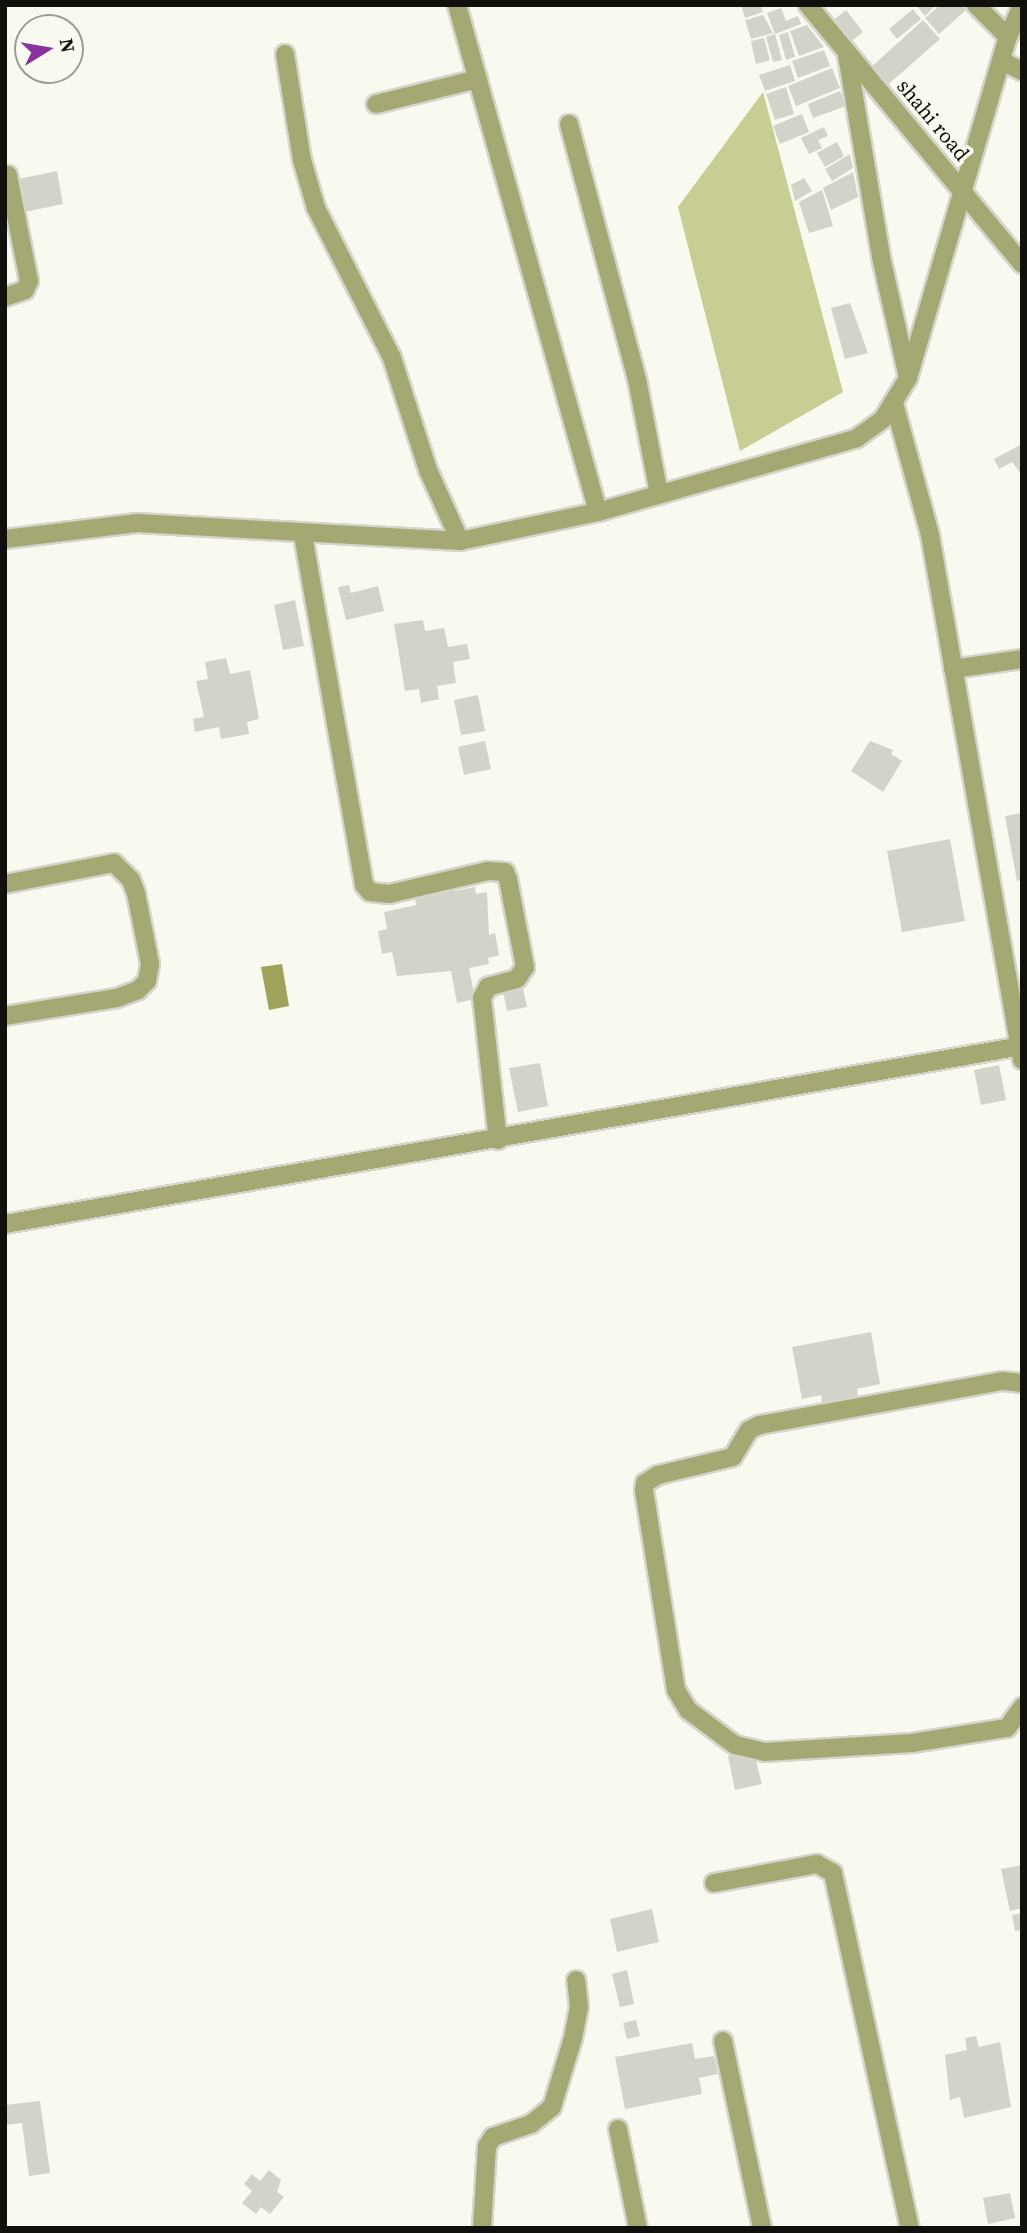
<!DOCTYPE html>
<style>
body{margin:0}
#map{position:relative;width:1027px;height:2233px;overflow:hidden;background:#f9faef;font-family:"Source Serif 4",serif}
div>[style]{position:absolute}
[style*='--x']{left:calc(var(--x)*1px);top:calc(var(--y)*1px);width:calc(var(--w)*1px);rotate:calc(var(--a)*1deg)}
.green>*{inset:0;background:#cacd93}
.water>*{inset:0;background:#9fa259}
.building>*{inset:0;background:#d2d3c9}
.roads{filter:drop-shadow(2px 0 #d4d5cb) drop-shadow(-2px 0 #d4d5cb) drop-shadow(0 2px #d4d5cb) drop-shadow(0 -2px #d4d5cb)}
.minor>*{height:18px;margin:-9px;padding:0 9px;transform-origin:9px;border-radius:9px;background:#a6a874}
span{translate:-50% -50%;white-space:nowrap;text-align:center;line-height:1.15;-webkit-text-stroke:7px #f9faef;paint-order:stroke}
.street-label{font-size:21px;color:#10100d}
.frame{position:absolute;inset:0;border:7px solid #10100d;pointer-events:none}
.north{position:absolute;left:14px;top:14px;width:70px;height:70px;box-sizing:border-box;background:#f9faef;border:2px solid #9c9c95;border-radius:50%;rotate:79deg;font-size:19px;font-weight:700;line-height:28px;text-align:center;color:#10100d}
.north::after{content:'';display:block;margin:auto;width:24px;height:32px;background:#8c329e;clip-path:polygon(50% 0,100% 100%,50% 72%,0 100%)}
</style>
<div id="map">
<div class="green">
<div style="clip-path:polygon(763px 92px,843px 392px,740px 451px,678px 207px)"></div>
</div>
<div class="water">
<div style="clip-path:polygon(282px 964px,289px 1006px,269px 1010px,261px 967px)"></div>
</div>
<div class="building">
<div style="clip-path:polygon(741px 5px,760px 5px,763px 12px,745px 18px)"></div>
<div style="clip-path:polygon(916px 5px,936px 5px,925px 16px)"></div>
<div style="clip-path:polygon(940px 5px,962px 5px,966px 10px,939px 34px,925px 18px)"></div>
<div style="clip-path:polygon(781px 8px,786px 21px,798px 16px,801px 24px,775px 34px,767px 13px)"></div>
<div style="clip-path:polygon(913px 9px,921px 19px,897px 39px,889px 29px)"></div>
<div style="clip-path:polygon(846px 10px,863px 32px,847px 45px,830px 23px)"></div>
<div style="clip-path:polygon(763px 15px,773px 33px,751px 39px,745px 20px)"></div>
<div style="clip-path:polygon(923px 20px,940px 39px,883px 89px,867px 71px)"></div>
<div style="clip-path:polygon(807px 25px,824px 47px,799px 56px,790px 31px)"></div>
<div style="clip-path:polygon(788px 32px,795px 57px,786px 60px,779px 35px)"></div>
<div style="clip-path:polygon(775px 34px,782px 60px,773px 62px,766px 37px)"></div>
<div style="clip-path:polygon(764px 38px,770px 60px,756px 64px,751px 41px)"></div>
<div style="clip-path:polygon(824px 50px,830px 66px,798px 78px,792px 61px)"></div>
<div style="clip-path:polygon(790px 65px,795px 81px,765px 91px,759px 75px)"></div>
<div style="clip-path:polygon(832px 68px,840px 88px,796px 106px,788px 86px)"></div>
<div style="clip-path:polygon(786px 87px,794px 114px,775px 120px,766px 94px)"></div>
<div style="clip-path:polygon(840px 91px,846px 106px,813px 118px,808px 104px)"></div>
<div style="clip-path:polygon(802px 114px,809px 132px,780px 144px,773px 126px)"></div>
<div style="clip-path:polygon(824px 127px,828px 136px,818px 140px,822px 148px,809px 154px,801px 138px)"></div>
<div style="clip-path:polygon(837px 142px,844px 156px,825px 167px,817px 153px)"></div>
<div style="clip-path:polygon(850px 154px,853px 168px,832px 181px,825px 169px)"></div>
<div style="clip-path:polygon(57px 171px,63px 204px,20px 213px,14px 180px)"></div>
<div style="clip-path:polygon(853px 172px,858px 197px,831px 210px,823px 188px)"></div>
<div style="clip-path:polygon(804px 178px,812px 191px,795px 201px,791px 185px)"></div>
<div style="clip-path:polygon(822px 190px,833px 226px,809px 233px,799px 202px)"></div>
<div style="clip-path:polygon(850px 303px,868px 353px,845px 359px,831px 308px)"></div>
<div style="clip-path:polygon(1022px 444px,1022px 475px,1012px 462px,999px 469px,994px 459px)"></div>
<div style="clip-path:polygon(349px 585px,351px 593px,378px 586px,384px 611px,346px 620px,338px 587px)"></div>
<div style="clip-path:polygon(295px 600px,304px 646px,283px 650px,274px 605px)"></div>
<div style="clip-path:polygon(423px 620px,425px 631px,444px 628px,448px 647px,467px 644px,470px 659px,453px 662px,456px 683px,437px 686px,439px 699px,421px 703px,419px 689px,405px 691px,394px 624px)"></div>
<div style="clip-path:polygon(226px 658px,230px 674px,250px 670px,259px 719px,247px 722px,249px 734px,221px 739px,219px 727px,195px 732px,193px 719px,204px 717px,196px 681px,208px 679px,205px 662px)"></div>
<div style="clip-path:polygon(478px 695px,485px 731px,461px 735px,454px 700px)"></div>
<div style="clip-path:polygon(485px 741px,491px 769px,464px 775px,458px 747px)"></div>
<div style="clip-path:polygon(870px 741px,893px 750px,891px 754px,902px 761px,883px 792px,851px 771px)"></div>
<div style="clip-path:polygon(1022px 813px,1022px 880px,1017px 881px,1005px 816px)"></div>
<div style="clip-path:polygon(950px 839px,965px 921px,902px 932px,887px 851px)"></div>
<div style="clip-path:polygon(454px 884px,455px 891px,475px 887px,476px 894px,487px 892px,489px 935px,495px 933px,499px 955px,488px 958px,489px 964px,469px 968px,475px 999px,457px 1003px,451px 971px,397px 976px,392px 952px,382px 954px,378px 931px,387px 929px,384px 912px,416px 905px,415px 899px,436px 895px,433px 888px)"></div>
<div style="clip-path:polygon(523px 988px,527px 1007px,507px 1011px,503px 992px)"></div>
<div style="clip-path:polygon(540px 1063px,548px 1106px,518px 1112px,509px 1068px)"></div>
<div style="clip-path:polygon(999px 1065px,1006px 1100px,981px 1105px,974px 1070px)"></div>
<div style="clip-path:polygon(871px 1332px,880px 1384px,857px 1389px,859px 1404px,823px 1410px,821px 1395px,802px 1399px,792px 1347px)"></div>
<div style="clip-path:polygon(754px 1754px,762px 1784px,735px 1790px,728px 1756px)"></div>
<div style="clip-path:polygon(1022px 1865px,1022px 1908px,1010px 1911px,1001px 1869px)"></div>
<div style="clip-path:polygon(652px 1909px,659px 1942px,617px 1952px,610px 1919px)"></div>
<div style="clip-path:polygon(1022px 1913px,1022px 1930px,1015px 1931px,1012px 1915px)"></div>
<div style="clip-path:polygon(627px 1970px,634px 2004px,620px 2007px,612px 1974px)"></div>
<div style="clip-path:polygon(636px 2020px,640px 2036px,627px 2039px,623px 2023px)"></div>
<div style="clip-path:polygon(976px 2036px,979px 2047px,1000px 2042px,1011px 2107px,964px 2118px,960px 2097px,950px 2100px,945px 2055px,967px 2050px,965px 2038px)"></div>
<div style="clip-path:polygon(692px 2043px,695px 2059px,714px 2056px,718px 2074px,699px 2078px,702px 2094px,625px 2109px,615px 2057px)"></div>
<div style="clip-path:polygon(40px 2101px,50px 2173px,29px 2176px,22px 2123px,5px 2125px,5px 2105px)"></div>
<div style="clip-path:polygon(269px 2170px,281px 2180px,277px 2192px,284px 2197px,270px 2214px,261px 2207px,256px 2214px,242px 2203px,252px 2191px,244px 2184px,252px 2174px,260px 2181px)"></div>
<div style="clip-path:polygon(1010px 2193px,1015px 2218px,988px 2224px,983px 2198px)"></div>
</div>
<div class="roads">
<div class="minor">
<div style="--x:457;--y:5;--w:526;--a:74.46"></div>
<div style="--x:808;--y:5;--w:336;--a:50.4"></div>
<div style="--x:976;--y:5;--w:45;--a:45"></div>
<div style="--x:285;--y:54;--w:107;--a:80.9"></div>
<div style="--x:302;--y:160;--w:50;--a:73.7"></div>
<div style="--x:316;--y:208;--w:168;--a:63.1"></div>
<div style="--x:392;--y:358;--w:118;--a:72.2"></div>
<div style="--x:428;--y:470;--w:78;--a:65.7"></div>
<div style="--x:847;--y:55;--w:205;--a:80.4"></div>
<div style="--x:881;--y:257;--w:124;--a:77.4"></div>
<div style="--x:1002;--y:61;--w:22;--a:27"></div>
<div style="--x:376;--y:104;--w:105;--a:-13.8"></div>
<div style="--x:569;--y:124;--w:264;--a:75.1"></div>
<div style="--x:637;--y:379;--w:117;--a:79.2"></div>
<div style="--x:5;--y:297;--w:21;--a:-19"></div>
<div style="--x:25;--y:290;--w:10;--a:-66"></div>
<div style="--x:29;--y:281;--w:108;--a:-101.2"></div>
<div style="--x:894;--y:403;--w:137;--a:74.7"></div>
<div style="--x:930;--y:535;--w:533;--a:80.06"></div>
<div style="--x:303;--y:535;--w:355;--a:80.1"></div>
<div style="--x:364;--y:885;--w:9;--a:49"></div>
<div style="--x:370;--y:892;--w:19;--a:6"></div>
<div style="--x:389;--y:894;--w:102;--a:-13.1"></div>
<div style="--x:488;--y:871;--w:17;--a:3"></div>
<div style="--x:505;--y:872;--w:8;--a:67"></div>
<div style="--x:508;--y:879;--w:90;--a:79.1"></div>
<div style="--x:525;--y:967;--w:14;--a:124"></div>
<div style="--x:517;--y:979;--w:30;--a:165"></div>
<div style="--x:488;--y:987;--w:13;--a:119"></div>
<div style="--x:482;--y:998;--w:143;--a:83.6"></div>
<div style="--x:5;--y:539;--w:133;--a:-6.9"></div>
<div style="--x:137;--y:523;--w:324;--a:3.2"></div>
<div style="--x:460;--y:541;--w:141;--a:-11.9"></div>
<div style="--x:598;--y:512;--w:269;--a:-15.9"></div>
<div style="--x:857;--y:438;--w:32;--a:-36"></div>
<div style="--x:883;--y:419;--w:48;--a:-58.6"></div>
<div style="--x:908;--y:378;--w:355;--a:-73.7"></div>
<div style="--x:1008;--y:37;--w:34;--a:-66"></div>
<div style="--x:953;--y:669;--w:70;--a:-8.2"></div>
<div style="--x:5;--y:884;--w:111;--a:-10.9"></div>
<div style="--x:114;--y:863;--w:24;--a:45"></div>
<div style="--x:131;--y:880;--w:14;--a:69"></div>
<div style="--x:136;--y:893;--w:72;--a:78.8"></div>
<div style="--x:150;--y:964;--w:17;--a:100"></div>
<div style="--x:147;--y:981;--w:13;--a:135"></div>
<div style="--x:138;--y:990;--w:22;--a:159"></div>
<div style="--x:117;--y:998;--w:113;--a:170.9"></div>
<div style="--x:5;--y:1224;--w:1032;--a:-9.93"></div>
<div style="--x:1022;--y:1383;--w:20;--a:-174"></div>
<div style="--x:1002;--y:1381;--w:247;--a:169.7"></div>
<div style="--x:759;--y:1425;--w:11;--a:153"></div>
<div style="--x:749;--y:1430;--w:31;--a:121"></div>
<div style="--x:733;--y:1457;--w:77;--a:166.5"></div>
<div style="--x:658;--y:1475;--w:15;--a:148"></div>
<div style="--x:645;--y:1483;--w:7;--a:98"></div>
<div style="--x:644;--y:1490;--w:203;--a:80.9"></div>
<div style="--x:676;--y:1690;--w:23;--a:59"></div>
<div style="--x:688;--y:1710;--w:59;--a:36.7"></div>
<div style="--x:735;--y:1745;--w:31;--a:13"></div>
<div style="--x:765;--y:1752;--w:147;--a:-3.5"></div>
<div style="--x:912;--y:1743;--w:96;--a:-9"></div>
<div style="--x:1007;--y:1728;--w:26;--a:-54"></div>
<div style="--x:714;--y:1883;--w:105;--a:-10.5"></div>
<div style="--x:817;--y:1864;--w:18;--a:29"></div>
<div style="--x:833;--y:1873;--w:363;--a:77.8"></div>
<div style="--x:723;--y:2041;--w:191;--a:78.2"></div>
<div style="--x:618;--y:2129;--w:101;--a:78.6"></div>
<div style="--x:482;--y:2228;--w:82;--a:-86.5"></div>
<div style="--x:487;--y:2146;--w:11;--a:-56"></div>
<div style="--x:493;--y:2137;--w:40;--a:-18.9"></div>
<div style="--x:531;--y:2124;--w:27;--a:-39"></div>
<div style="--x:552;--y:2107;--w:72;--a:-73.1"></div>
<div style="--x:573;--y:2038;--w:32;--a:-79"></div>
<div style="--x:579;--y:2007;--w:27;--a:-96"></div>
</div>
</div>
<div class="street-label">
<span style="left:933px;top:120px;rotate:50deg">shahi road</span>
</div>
<div class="frame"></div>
<div class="north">N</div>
</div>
